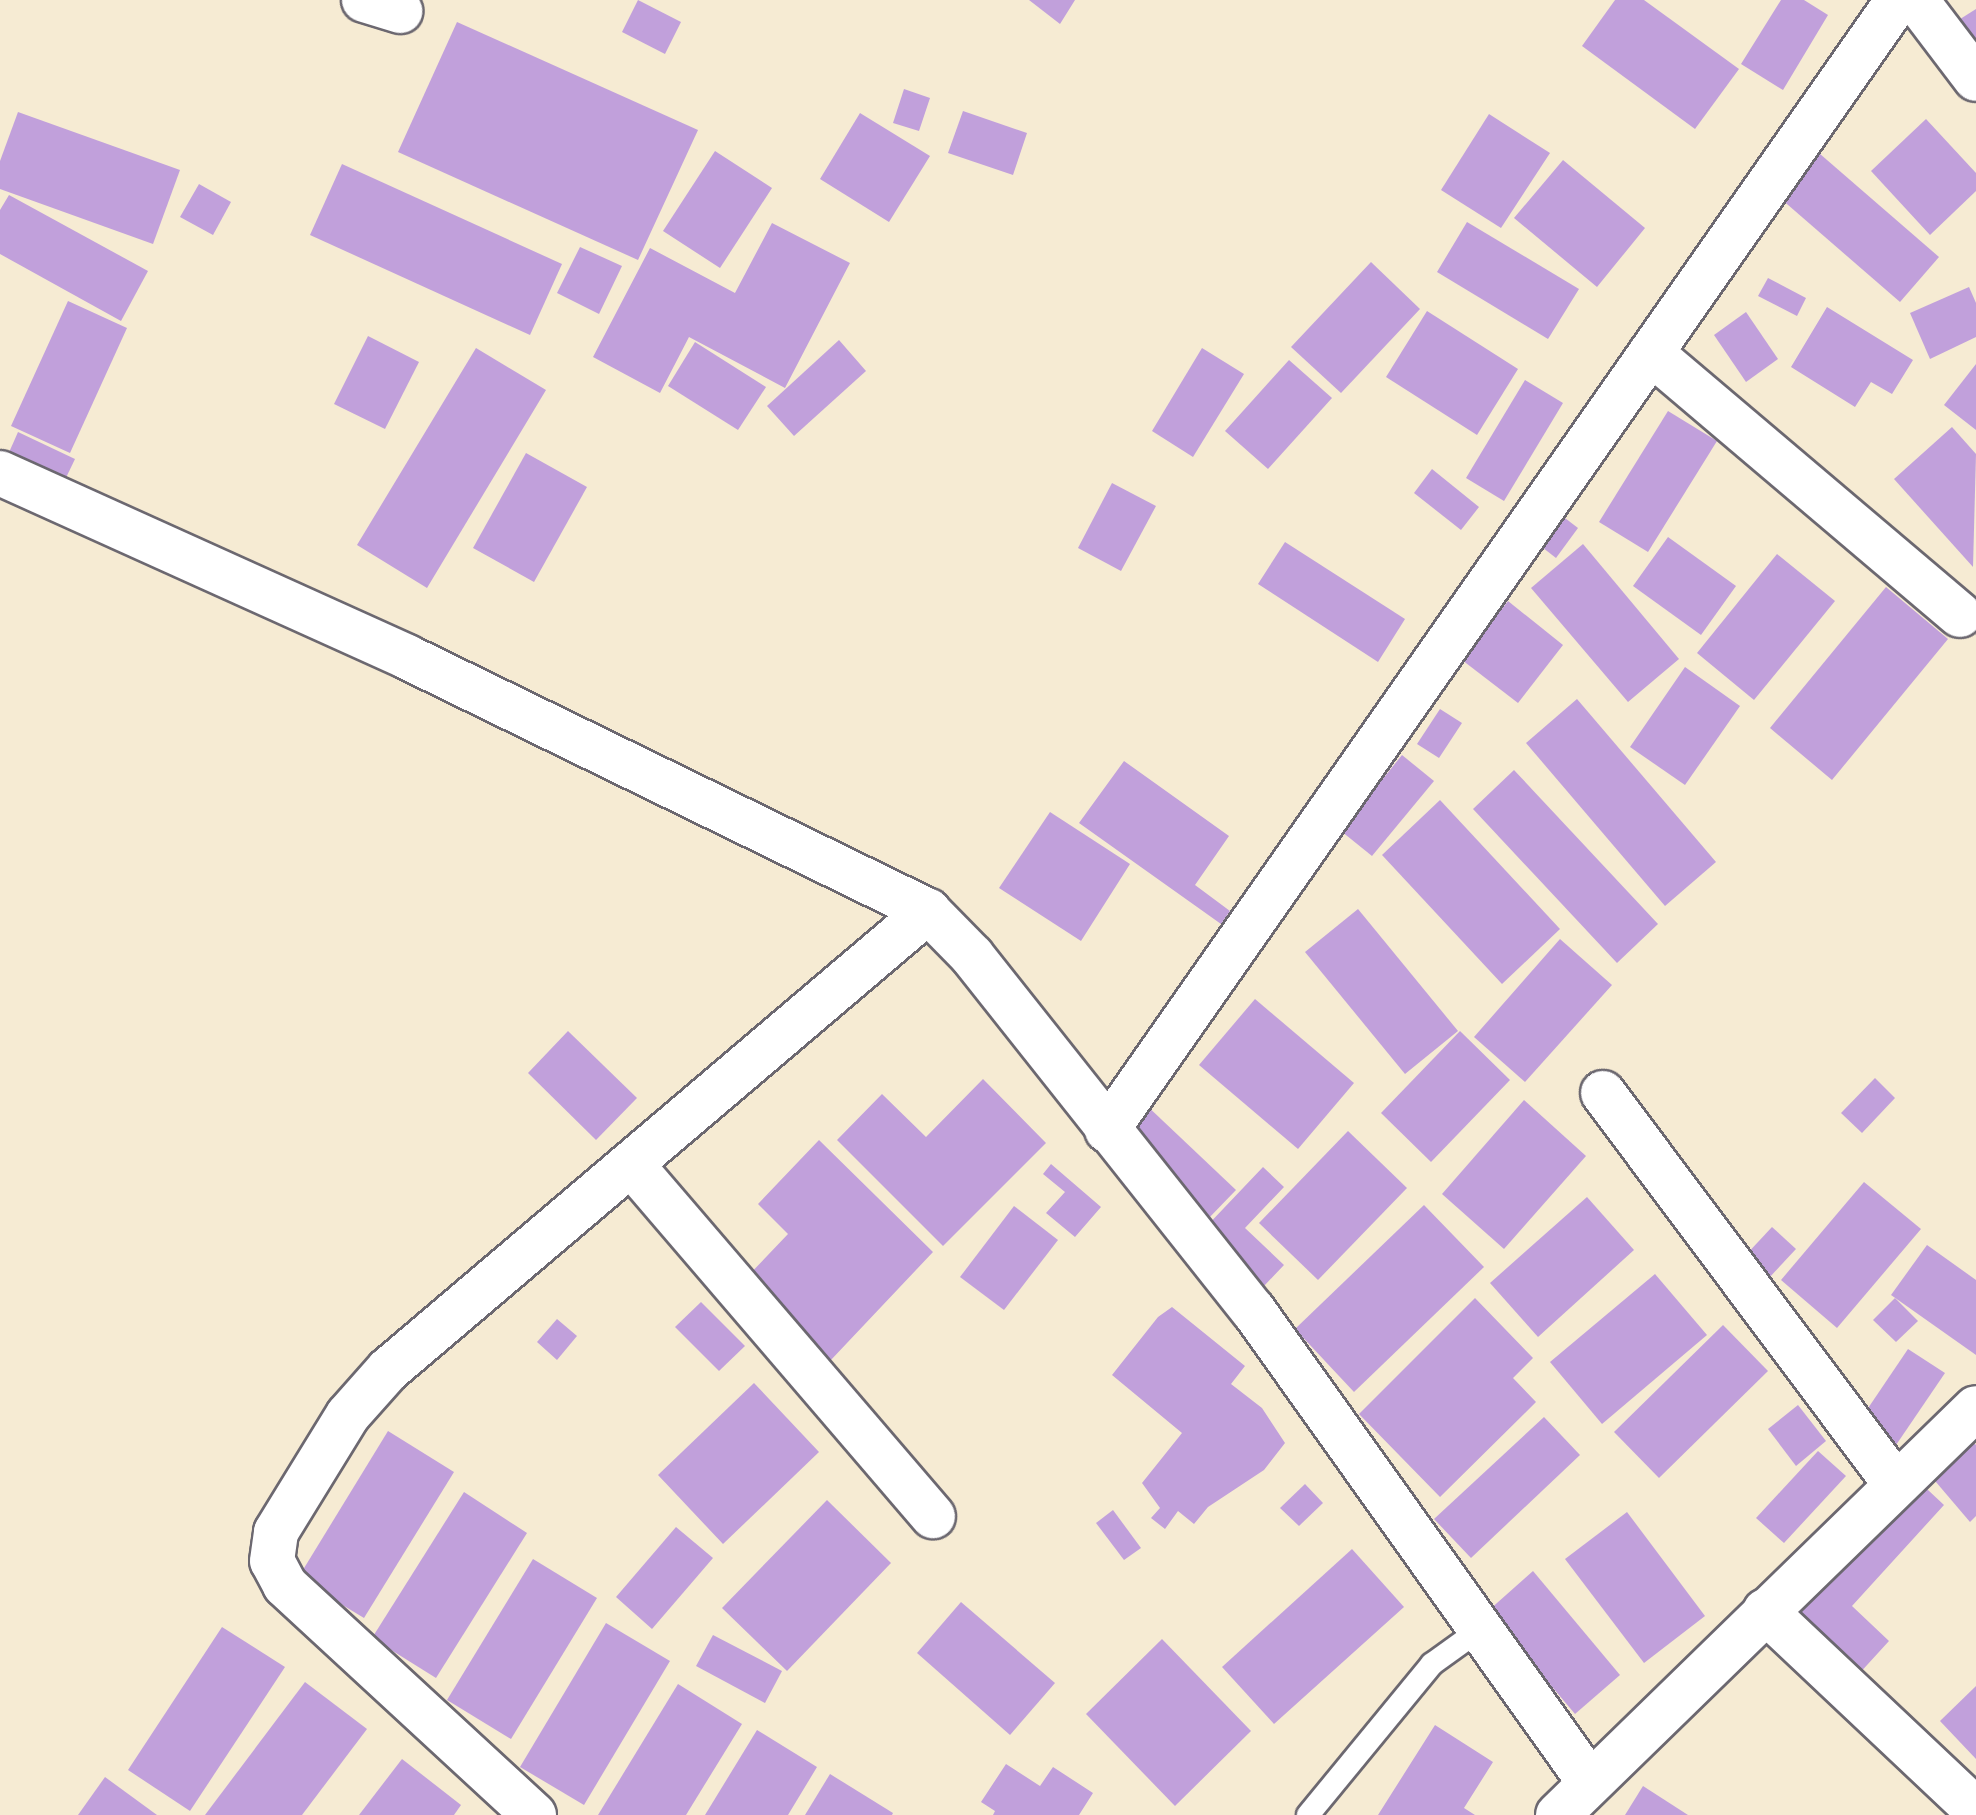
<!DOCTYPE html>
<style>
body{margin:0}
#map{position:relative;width:1976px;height:1815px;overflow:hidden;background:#f6ebd3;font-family:Cardo,serif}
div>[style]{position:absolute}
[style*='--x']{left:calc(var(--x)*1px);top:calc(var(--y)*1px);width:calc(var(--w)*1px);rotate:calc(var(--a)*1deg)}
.building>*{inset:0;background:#c1a0db}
.roads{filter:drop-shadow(2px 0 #6c6870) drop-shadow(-2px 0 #6c6870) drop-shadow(0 2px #6c6870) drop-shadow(0 -2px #6c6870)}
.service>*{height:22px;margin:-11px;padding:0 11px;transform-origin:11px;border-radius:11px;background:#fff}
.minor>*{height:44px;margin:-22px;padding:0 22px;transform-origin:22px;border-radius:22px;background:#fff}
span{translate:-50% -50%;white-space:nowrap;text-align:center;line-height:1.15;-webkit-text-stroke:6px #fcf5e5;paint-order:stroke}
</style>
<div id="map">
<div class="building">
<div style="clip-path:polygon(638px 0,681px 22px,665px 54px,622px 32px)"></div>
<div style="clip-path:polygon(1029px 0,1075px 0,1060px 24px)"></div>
<div style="clip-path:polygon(1615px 0,1644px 0,1739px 69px,1695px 129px,1582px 46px)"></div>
<div style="clip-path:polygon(1781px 0,1804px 0,1828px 15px,1783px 90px,1741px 64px)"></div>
<div style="clip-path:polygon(1976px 9px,1976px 50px,1957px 21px)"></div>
<div style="clip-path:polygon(457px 22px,698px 130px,638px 260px,398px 152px)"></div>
<div style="clip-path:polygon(904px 89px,930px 98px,919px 131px,893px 123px)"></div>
<div style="clip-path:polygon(963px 111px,1027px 133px,1013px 175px,948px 153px)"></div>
<div style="clip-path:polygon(18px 112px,180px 170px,153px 244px,0 189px,0 161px)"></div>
<div style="clip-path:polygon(860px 113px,930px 156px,889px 222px,820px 179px)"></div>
<div style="clip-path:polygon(1489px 114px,1550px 153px,1501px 228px,1441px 190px)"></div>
<div style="clip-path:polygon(1926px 119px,1976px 173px,1976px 191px,1930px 235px,1871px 171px)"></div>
<div style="clip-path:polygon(1812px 147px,1939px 257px,1900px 302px,1773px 192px)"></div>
<div style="clip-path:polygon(715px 151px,772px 188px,720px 268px,663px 231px)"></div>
<div style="clip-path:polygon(1563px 160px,1645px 228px,1597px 287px,1514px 218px)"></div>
<div style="clip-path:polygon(342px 164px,562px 264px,530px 335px,310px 235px)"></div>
<div style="clip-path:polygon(199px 184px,231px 202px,213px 235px,180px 217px)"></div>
<div style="clip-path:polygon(9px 195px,148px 271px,121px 321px,0 254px,0 210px)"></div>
<div style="clip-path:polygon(1467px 222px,1579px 289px,1548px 339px,1437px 272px)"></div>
<div style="clip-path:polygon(772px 223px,850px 263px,785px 388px,689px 337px,660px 393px,593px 357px,650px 248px,735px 293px)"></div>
<div style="clip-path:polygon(580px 247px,622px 266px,599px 314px,557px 293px)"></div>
<div style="clip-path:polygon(1371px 262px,1420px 309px,1341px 393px,1291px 347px)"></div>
<div style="clip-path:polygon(1768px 278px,1806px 298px,1797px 316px,1758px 296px)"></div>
<div style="clip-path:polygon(1969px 287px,1976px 303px,1976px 337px,1930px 359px,1910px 313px)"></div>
<div style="clip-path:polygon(68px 301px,127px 328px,70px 453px,11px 426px)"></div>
<div style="clip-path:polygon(1827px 307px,1913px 360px,1892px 394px,1871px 382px,1855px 407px,1791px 367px)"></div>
<div style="clip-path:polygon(1427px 311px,1518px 369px,1477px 435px,1386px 377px)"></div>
<div style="clip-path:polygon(1746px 312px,1778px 359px,1746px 382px,1714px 335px)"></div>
<div style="clip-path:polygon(368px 336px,419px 362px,385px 429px,334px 404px)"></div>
<div style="clip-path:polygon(839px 340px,866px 371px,794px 436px,767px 406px)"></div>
<div style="clip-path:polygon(695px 342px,766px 387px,738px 430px,668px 386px)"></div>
<div style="clip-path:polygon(476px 348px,546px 390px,427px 588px,357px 545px)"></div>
<div style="clip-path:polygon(1202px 348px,1244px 374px,1193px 457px,1152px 431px)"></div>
<div style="clip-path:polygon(1289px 360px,1332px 398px,1268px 469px,1225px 431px)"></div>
<div style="clip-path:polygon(1976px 364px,1976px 430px,1944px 405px)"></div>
<div style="clip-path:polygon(1525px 380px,1563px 403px,1504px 501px,1466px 478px)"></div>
<div style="clip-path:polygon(1668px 411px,1717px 441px,1648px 552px,1599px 522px)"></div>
<div style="clip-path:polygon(1952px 427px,1976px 454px,1973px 567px,1894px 479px)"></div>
<div style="clip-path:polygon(18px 432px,75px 459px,63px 484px,7px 457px)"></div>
<div style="clip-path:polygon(526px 453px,587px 487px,534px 582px,473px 548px)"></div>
<div style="clip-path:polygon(1432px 469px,1479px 507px,1461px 530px,1414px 493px)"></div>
<div style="clip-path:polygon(1112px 483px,1156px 506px,1121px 571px,1078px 548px)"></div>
<div style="clip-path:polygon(1561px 515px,1578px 528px,1556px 558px,1538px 544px)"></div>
<div style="clip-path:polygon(1668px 537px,1736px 586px,1701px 635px,1633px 586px)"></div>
<div style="clip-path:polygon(1285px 542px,1405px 619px,1378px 662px,1258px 584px)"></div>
<div style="clip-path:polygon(1583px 544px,1679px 659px,1628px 702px,1531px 588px)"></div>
<div style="clip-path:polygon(1777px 554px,1835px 601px,1754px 700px,1697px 653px)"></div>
<div style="clip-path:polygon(1886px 587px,1948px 639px,1832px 780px,1770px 728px)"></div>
<div style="clip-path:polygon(1508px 601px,1563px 645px,1518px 703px,1462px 660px)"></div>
<div style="clip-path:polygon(1685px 667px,1740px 706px,1685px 785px,1630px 747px)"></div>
<div style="clip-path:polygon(1577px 699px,1716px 862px,1665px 906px,1526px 743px)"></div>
<div style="clip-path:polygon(1440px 709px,1462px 723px,1439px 758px,1417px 744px)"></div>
<div style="clip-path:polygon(1402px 755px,1434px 781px,1372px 856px,1341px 831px)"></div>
<div style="clip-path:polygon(1124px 761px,1229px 836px,1195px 885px,1230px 911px,1221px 924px,1079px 823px)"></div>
<div style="clip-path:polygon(1514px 770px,1658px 924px,1617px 963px,1473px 809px)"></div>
<div style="clip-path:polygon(1440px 800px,1560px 929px,1502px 984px,1382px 855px)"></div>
<div style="clip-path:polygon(1050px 812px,1130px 864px,1081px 941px,999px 888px)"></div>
<div style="clip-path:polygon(1358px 909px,1458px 1031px,1405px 1074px,1305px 952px)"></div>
<div style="clip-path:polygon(1560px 939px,1612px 985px,1525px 1082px,1474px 1037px)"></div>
<div style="clip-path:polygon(1255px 999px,1354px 1083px,1298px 1149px,1199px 1065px)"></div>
<div style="clip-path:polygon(568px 1031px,637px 1098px,596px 1140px,528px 1073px)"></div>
<div style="clip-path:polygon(1460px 1031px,1510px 1080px,1431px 1162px,1381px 1113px)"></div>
<div style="clip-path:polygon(1875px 1078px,1895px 1098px,1862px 1133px,1841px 1113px)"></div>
<div style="clip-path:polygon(983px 1079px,1046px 1143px,943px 1246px,837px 1140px,882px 1094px,926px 1137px)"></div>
<div style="clip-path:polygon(1524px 1100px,1586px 1156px,1504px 1249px,1442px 1194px)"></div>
<div style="clip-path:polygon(1143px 1102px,1236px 1190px,1207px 1220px,1115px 1132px)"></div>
<div style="clip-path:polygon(1348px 1131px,1407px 1188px,1318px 1280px,1259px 1223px)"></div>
<div style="clip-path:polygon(819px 1140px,933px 1252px,830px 1361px,746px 1278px,788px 1234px,758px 1204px)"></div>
<div style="clip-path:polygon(1051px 1164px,1101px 1207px,1075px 1237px,1046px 1213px,1065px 1192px,1043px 1174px)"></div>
<div style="clip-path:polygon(1263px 1167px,1284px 1187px,1245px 1228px,1284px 1265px,1264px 1286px,1204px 1229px)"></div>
<div style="clip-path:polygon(1864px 1182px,1921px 1229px,1837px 1328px,1781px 1280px)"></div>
<div style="clip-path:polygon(1587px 1197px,1634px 1250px,1538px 1337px,1490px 1283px)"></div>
<div style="clip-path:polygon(1424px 1205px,1484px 1267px,1354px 1392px,1295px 1329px)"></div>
<div style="clip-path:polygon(1014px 1206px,1058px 1240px,1004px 1310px,960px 1277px)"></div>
<div style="clip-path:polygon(1772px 1227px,1796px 1249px,1768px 1279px,1744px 1257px)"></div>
<div style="clip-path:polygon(1927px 1245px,1976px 1280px,1976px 1355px,1891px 1295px)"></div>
<div style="clip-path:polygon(1655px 1274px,1707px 1335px,1602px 1424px,1550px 1362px)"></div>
<div style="clip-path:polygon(1475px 1298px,1533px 1358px,1513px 1378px,1536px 1402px,1440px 1497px,1359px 1414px)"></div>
<div style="clip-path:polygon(1895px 1298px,1918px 1321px,1896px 1342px,1873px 1320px)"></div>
<div style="clip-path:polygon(701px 1302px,745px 1346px,719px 1371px,675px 1327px)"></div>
<div style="clip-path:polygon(1172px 1307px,1245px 1366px,1231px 1384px,1262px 1408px,1285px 1443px,1264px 1470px,1208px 1507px,1194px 1524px,1178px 1511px,1165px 1529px,1151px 1518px,1160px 1508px,1142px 1483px,1182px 1433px,1112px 1375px,1158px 1317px)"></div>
<div style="clip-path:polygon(557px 1319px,577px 1336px,557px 1360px,537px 1342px)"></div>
<div style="clip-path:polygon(1723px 1325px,1768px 1371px,1659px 1478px,1614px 1432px)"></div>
<div style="clip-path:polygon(1908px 1349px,1945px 1373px,1894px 1448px,1858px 1423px)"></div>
<div style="clip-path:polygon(754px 1383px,819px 1452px,723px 1544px,658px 1475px)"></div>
<div style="clip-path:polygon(1798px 1405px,1826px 1441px,1796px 1466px,1768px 1429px)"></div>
<div style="clip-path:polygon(1544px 1417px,1580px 1455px,1471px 1558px,1434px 1519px)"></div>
<div style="clip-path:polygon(388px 1431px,454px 1472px,364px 1618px,298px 1578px)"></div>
<div style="clip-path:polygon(1971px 1440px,1976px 1445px,1976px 1516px,1970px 1522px,1930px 1475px)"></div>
<div style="clip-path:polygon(1818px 1451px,1846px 1476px,1784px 1543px,1756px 1518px)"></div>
<div style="clip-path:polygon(1912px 1475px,1944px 1505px,1852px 1606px,1889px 1641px,1857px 1676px,1787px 1612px)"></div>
<div style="clip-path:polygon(1305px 1484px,1323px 1503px,1299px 1526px,1280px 1508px)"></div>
<div style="clip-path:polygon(464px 1492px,527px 1533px,436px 1678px,372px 1638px)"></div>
<div style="clip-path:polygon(827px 1500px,891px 1563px,787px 1671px,722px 1608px)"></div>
<div style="clip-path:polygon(1113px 1510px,1141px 1548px,1124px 1560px,1096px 1523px)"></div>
<div style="clip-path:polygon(1627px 1512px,1705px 1616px,1644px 1663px,1565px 1559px)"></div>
<div style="clip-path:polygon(676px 1527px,713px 1558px,652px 1629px,616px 1597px)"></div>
<div style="clip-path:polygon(1352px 1549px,1404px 1607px,1274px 1724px,1222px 1667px)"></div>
<div style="clip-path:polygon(533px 1559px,597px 1598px,511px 1739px,447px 1700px)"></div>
<div style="clip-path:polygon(1533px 1571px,1620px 1675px,1575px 1714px,1488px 1611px)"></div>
<div style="clip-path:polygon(961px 1602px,1055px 1683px,1010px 1735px,917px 1653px)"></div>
<div style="clip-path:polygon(606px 1623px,670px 1661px,584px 1805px,520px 1767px)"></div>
<div style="clip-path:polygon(222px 1627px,285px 1667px,190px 1811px,128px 1770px)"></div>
<div style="clip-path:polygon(713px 1635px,782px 1671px,765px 1703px,696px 1666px)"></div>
<div style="clip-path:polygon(1162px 1639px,1251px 1731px,1175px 1806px,1086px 1714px)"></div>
<div style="clip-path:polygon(305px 1682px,367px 1729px,302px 1815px,205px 1815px)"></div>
<div style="clip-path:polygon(678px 1684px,742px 1724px,686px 1815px,598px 1815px)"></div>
<div style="clip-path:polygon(1976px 1686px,1976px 1759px,1940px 1721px)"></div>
<div style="clip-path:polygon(1435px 1725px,1493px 1762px,1464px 1808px,1475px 1815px,1378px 1815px)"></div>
<div style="clip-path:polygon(757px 1730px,817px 1767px,788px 1815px,705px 1815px)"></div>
<div style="clip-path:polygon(402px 1759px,461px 1805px,454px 1815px,359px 1815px)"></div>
<div style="clip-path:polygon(1006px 1764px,1040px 1786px,1053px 1767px,1093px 1793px,1079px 1815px,993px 1815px,995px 1811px,981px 1802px)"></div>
<div style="clip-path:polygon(830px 1774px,893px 1813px,892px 1815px,805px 1815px)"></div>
<div style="clip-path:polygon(105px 1777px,157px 1815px,78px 1815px)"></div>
<div style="clip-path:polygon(1643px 1786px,1688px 1815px,1625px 1815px)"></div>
</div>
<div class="roads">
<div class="service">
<div style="--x:1308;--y:1815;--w:195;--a:-50.6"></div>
<div style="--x:1432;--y:1664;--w:62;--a:-35.8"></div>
</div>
<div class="minor">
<div style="--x:364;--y:0;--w:38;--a:17"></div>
<div style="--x:1916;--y:0;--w:99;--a:52.8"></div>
<div style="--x:1651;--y:353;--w:405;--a:40.3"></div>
<div style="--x:0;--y:473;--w:447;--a:24.3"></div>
<div style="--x:407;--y:657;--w:580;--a:25.99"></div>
<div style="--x:928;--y:911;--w:63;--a:45.6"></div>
<div style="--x:972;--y:956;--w:452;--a:51.6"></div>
<div style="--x:1253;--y:1310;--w:577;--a:54.52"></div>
<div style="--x:1603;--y:1093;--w:489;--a:53.2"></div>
<div style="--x:1107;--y:1130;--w:1379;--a:-55.01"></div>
<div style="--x:631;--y:1164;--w:464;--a:49.4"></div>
<div style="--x:1765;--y:1611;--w:290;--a:43.3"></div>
<div style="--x:534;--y:1815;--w:339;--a:-137.3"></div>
<div style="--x:285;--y:1585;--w:27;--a:-118"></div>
<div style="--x:272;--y:1561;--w:29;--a:-82"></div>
<div style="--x:276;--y:1532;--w:137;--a:-58.4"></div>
<div style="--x:348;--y:1415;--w:60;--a:-48.4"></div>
<div style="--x:388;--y:1370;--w:709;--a:-40.36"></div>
<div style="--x:1558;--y:1815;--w:583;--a:-44.24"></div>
</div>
</div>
</div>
